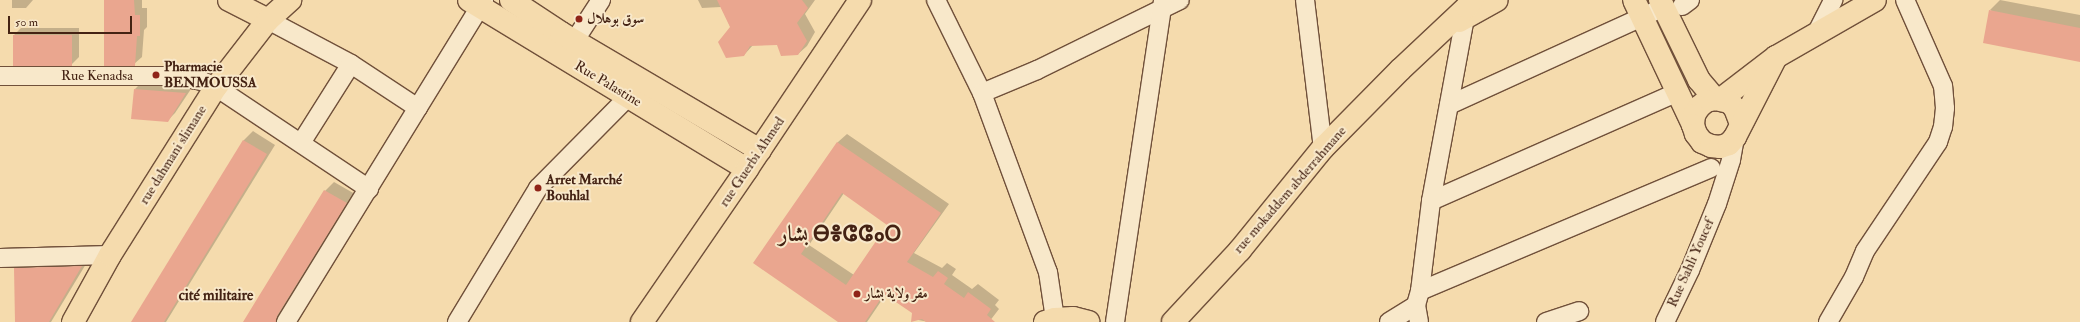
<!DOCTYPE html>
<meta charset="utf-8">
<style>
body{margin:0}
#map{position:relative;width:2080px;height:322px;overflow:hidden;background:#f5dbad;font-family:"IM FELL Double Pica",Amiri,"Noto Sans Tifinagh",serif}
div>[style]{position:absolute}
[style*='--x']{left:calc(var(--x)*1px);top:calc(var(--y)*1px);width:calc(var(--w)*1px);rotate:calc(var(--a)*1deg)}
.shadow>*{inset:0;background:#0003}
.building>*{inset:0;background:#eaa68f}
.roads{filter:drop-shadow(1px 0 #70503a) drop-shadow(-1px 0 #70503a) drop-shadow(0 1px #70503a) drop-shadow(0 -1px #70503a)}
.minor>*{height:18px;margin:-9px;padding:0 9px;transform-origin:9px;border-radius:9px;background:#f8e8ca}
.major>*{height:22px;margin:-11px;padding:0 11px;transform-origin:11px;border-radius:11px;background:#f5dbad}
.dots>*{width:11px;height:11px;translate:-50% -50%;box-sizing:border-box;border:2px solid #f8e8ca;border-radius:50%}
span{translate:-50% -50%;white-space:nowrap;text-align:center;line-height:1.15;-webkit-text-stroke:4px #f8e8ca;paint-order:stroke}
.poi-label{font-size:14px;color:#442213;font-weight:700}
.left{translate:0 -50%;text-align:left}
.street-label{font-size:14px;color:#442213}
.neighbourhood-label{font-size:15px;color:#442213;font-weight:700}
.town-label{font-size:22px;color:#442213;font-weight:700}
.scale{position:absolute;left:8px;top:16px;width:124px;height:18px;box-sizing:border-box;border:2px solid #442213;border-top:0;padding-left:5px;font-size:12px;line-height:14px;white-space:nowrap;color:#442213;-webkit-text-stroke:3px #f8e8ca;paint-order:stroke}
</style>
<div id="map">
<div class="shadow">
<div style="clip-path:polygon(12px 0,33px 0,26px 8px,12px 8px)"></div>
<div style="clip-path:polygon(105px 0,142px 0,142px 8px,147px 8px,147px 27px,144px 30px,142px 57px,134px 64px)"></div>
<div style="clip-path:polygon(698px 0,815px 0,805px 14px,815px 32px,807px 46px,798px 54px,778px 44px,753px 45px,744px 55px,721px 7px,702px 8px)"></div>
<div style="clip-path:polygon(2000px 0,2080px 15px,2080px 61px,1990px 10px)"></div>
<div style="clip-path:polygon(21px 28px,79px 28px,79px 57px,72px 64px,14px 64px,14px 35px)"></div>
<div style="clip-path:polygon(142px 82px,193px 86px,175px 113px,167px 121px,135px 89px)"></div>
<div style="clip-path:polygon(253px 131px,275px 145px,166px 322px,132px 322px,244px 140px)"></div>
<div style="clip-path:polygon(evenodd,847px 134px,949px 204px,914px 253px,942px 268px,947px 263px,956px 269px,952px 275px,972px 289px,978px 284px,999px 300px,995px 305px,999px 309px,989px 322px,929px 322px,913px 319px,913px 312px,886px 294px,867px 322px,840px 322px,755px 263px,838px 142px,847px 134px,844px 193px,889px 224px,854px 275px,809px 245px,844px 193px)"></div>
<div style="clip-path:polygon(334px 182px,355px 194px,279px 322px,244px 322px,325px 191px)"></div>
<div style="clip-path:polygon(89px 259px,51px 322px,16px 322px,15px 269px,23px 261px)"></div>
</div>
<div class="building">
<div style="clip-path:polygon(104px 0,134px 0,135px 15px,140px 15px,140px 36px,137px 36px,135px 66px,104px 66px)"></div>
<div style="clip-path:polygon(717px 0,802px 0,808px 8px,797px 23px,807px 41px,798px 55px,781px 56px,777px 45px,750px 46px,744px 56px,726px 58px,718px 42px,730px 27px)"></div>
<div style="clip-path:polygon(1989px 10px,2080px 28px,2080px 62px,1983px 43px)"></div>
<div style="clip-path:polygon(13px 35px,72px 35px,72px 66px,13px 66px)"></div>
<div style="clip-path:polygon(134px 89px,186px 93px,168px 122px,131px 119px)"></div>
<div style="clip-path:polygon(243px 140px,267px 154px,164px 322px,131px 322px)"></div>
<div style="clip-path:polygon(evenodd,837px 142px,941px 213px,907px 262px,933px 277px,938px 271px,948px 278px,944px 284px,964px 298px,968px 292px,991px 309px,987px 315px,995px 322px,926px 322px,922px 319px,911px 322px,912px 313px,884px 294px,865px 322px,838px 322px,753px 263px,837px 142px,842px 193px,887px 225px,846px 285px,801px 254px,842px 193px)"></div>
<div style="clip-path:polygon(324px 190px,347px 203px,277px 316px,276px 322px,243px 322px)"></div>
<div style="clip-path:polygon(82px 266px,49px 322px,15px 322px,14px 268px)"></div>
</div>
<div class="roads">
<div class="minor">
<div style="--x:936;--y:0;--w:104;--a:63.7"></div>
<div style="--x:982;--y:93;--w:191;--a:69.8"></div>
<div style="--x:1048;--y:272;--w:48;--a:81.5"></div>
<div style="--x:1305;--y:0;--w:149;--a:83.1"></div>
<div style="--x:1682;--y:6;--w:10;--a:-37"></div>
<div style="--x:268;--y:20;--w:94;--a:27.9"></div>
<div style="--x:351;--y:64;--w:80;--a:33.3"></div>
<div style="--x:1817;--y:32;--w:36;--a:-63"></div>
<div style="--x:566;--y:50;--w:13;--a:-48"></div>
<div style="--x:575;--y:40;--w:48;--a:-57"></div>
<div style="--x:0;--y:76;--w:174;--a:0"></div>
<div style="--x:174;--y:76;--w:28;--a:10"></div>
<div style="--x:202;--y:81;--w:15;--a:23"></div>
<div style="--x:216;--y:87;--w:184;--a:33.7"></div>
<div style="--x:982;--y:93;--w:60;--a:-22.7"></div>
<div style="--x:1037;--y:70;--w:159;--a:-26.1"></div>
<div style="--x:1449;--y:105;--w:236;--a:-24.5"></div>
<div style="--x:301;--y:143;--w:93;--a:-57.7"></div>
<div style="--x:1431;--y:201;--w:270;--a:-23.8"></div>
<div style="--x:0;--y:258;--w:110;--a:-1.6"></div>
<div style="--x:1420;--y:291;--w:316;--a:-22.9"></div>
<div style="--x:1416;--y:305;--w:15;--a:-74"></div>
<div style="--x:1420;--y:291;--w:91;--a:-83"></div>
<div style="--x:1431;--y:201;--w:197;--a:-79.5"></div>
<div style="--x:286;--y:322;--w:378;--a:-58.4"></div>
<div style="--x:457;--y:322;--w:157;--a:-58.8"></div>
<div style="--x:538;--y:188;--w:141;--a:-45.3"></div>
<div style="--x:1115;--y:322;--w:326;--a:-81.5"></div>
<div style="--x:1389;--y:322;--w:32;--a:-32"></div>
<div style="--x:1416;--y:305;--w:17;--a:80"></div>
<div style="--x:1546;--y:322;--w:35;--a:-18"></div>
<div style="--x:1665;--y:322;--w:58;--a:-64.3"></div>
<div style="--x:1690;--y:270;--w:71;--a:-67.8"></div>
<div style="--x:1717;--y:204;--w:46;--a:-72.3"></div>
<div style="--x:1731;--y:160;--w:23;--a:-80"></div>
<div style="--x:1828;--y:322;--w:52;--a:-60"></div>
<div style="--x:1854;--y:277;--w:28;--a:-67"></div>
<div style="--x:1865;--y:251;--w:131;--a:-56.2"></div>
<div style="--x:1938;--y:142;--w:16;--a:-72"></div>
<div style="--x:1943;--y:127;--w:19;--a:-84"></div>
<div style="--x:1945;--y:108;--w:22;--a:-95"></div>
<div style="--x:1943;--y:86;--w:94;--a:-113.8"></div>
</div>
<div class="major">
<div style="--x:229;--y:0;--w:44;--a:27.1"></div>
<div style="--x:469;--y:0;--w:325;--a:31.3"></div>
<div style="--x:511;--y:0;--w:60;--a:33.4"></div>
<div style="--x:561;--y:33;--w:231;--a:30.5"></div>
<div style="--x:1634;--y:0;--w:138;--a:64.7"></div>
<div style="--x:1660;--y:0;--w:89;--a:64"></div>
<div style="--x:1699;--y:80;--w:25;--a:50"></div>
<div style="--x:1459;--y:21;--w:43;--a:-28.9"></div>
<div style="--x:1721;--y:99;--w:69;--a:-37.4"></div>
<div style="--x:1776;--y:57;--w:114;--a:-29.9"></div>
<div style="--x:1741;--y:124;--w:17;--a:-111"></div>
<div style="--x:1735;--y:108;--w:8;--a:-135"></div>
<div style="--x:1729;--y:102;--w:14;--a:-168"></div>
<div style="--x:1715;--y:99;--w:9;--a:167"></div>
<div style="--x:1706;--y:101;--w:9;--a:139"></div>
<div style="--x:1699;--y:107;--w:9;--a:122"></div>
<div style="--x:1694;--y:115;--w:10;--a:96"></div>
<div style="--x:1693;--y:125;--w:9;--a:72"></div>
<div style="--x:1696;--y:134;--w:10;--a:53"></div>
<div style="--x:1702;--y:142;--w:10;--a:24"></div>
<div style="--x:1711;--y:146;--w:9;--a:6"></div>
<div style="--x:1720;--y:147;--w:9;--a:-18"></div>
<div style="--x:1729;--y:144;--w:9;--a:-49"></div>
<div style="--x:1735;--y:137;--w:90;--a:-62.9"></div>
<div style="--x:73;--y:322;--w:77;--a:-61.1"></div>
<div style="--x:110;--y:255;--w:199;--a:-57.8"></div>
<div style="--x:216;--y:87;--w:85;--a:-52.2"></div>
<div style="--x:268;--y:20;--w:30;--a:-42"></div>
<div style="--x:642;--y:322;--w:186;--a:-55.5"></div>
<div style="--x:747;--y:169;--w:203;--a:-56.2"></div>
<div style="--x:1045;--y:322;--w:10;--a:-17"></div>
<div style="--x:1055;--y:319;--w:18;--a:-3"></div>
<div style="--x:1073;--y:318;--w:16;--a:14"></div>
<div style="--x:1173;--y:322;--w:98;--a:-47.1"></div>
<div style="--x:1240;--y:250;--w:132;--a:-50.9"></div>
<div style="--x:1323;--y:148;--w:110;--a:-45.4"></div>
<div style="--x:1400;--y:70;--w:92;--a:-43.2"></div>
<div style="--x:1467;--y:7;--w:9;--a:-54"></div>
</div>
</div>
<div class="dots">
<div style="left:579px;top:19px;background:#8f2418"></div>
<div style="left:156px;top:75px;background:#8f2418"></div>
<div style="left:538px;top:188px;background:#8f2418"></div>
<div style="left:857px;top:294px;background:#8f2418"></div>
</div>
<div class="poi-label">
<span class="left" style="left:587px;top:19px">سوق بوهلال</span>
<span class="left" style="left:164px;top:75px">Pharmacie<br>BENMOUSSA</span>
<span class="left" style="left:546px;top:188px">Arret Marché<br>Bouhlal</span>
<span class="left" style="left:865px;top:294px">مقر ولاية بشار</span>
</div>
<div class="street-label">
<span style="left:97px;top:76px">Rue Kenadsa</span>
<span style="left:608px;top:84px;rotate:31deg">Rue Palastine</span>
<span style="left:173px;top:155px;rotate:-58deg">rue dahmani slimane</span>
<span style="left:752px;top:162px;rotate:-56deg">rue Guerbi Ahmed</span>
<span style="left:1290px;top:190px;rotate:-49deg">rue mokaddem abderrahmane</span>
<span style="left:1691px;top:263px;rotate:-66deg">Rue Sahli Youcef</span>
</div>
<div class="neighbourhood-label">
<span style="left:216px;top:296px">cité militaire</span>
</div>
<div class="town-label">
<span style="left:840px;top:235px">بشار ⴱⴻⵛⵛⴰⵔ</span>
</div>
<div class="scale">50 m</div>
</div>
